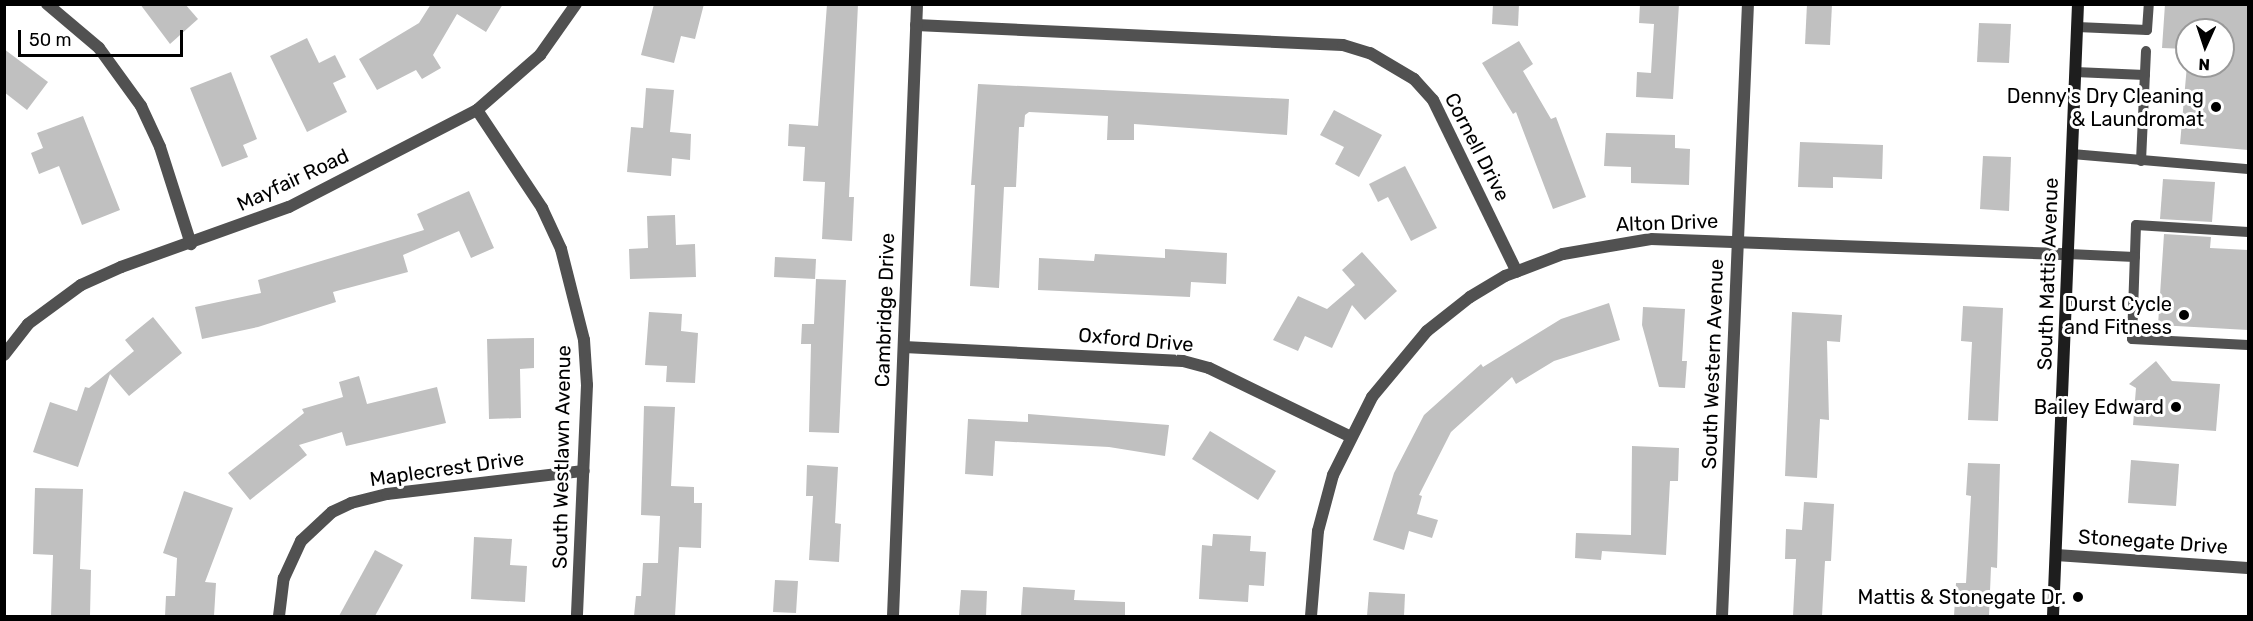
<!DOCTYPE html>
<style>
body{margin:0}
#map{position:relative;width:2253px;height:621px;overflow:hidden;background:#fff;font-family:Rubik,sans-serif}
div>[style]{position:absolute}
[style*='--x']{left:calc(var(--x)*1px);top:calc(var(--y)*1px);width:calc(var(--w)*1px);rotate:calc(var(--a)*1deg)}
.building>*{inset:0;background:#c0c0c0}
.service>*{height:10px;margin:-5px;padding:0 5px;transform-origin:5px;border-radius:5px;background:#515151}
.minor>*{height:12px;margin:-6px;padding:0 6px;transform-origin:6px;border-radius:6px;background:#515151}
.secondary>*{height:12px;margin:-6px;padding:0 6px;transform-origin:6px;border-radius:6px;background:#1e1e1e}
.dots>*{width:16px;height:16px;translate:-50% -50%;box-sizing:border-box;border:3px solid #fff;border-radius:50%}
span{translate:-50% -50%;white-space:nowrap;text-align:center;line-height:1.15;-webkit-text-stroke:6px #fff;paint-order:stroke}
.poi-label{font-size:20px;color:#000}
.right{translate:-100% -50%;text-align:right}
.street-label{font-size:20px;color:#000}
.frame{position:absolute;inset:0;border:6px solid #000;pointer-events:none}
.north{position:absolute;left:2175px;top:18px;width:60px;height:60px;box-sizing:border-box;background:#fff;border:2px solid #999;border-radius:50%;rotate:183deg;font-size:16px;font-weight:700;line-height:24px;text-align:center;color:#000}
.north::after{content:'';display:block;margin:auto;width:21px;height:27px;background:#000;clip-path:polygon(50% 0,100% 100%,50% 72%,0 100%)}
.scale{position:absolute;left:18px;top:30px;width:165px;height:27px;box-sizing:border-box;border:3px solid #000;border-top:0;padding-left:8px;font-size:18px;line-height:21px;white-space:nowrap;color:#000;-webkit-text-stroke:4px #fff;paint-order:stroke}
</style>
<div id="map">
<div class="building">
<div style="clip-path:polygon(140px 4px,185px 4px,198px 19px,170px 44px)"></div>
<div style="clip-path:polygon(431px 4px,503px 4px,486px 32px,457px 14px,433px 55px,441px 68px,422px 79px,416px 70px,377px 90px,359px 59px,419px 23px)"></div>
<div style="clip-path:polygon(654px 4px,704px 4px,695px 39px,681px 36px,674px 63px,641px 55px)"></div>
<div style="clip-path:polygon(827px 4px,858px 4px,849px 197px,854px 197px,852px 241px,822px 239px,825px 182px,803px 181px,805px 147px,788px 146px,789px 124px,818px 126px)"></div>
<div style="clip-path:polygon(1493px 4px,1519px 4px,1518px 26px,1492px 24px)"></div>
<div style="clip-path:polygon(1640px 4px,1679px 4px,1673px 99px,1636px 97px,1637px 72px,1651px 73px,1654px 24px,1639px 23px)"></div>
<div style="clip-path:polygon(1807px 4px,1832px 4px,1830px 45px,1805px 44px)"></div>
<div style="clip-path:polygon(2165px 4px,2248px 4px,2248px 150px,2180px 144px,2187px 65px,2223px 68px,2223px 30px,2187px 30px,2187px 49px,2162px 48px)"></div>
<div style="clip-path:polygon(1979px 23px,2011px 24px,2009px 63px,1977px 62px)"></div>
<div style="clip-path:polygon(307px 38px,319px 63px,335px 55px,346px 77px,333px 83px,347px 112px,307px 132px,270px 56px)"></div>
<div style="clip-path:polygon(1519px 41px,1533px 64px,1523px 71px,1551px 119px,1556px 117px,1586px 197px,1553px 209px,1516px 112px,1513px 114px,1482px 63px)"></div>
<div style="clip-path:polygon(4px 49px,48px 82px,27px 110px,4px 92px)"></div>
<div style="clip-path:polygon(231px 72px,257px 139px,243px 145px,248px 157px,222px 167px,190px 88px)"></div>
<div style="clip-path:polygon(978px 84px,1289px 99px,1287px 135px,1134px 124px,1134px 140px,1107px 140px,1108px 116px,1029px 112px,1025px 115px,1024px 127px,1019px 127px,1016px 187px,1004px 187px,999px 288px,970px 286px,975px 185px,971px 185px)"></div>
<div style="clip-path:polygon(646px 88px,674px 90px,670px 132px,691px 134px,690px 160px,672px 158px,671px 176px,627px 172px,631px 127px,643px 128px)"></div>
<div style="clip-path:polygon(1334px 110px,1382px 135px,1359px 177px,1335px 164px,1344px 147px,1320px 135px)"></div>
<div style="clip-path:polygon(83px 116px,120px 210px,82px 225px,59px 166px,39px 174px,31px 153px,43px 148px,37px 133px)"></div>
<div style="clip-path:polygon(1606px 133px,1675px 135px,1675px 148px,1690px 149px,1689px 185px,1631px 183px,1631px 167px,1604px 166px)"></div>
<div style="clip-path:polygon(1800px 142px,1883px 145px,1882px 179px,1833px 177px,1833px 188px,1798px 187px)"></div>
<div style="clip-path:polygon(1983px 156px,2011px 157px,2009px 211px,1980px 209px)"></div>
<div style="clip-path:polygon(1405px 166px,1437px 228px,1411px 241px,1388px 197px,1378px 202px,1369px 184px)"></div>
<div style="clip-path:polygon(2163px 179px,2215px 182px,2212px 222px,2160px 219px)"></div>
<div style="clip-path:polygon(469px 191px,494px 248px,471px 258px,459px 231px,403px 255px,408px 272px,333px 292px,336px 302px,258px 327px,202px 339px,195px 307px,261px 293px,258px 280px,424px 230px,417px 214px)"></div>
<div style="clip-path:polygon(675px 215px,676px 245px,695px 244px,696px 277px,630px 279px,629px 249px,648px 248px,647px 216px)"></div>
<div style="clip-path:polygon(2164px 234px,2211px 237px,2210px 248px,2248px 250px,2248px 330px,2158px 325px)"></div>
<div style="clip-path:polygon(1165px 249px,1227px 253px,1226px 284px,1191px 282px,1190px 297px,1038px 290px,1039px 258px,1094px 261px,1095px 254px,1165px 258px)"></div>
<div style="clip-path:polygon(1362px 252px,1397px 291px,1365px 320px,1352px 305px,1332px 348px,1305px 336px,1298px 351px,1273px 340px,1298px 296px,1327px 309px,1355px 285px,1342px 270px)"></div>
<div style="clip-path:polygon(775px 257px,816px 259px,815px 279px,774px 277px)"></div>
<div style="clip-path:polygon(816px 279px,846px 280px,839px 433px,809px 432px,811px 344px,801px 344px,802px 324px,814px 324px)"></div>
<div style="clip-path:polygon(1609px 303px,1620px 340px,1554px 361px,1516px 384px,1512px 377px,1451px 432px,1419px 495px,1422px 496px,1417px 514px,1438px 520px,1432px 538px,1409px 531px,1404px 550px,1373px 540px,1394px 473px,1424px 415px,1481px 364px,1483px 367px,1561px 319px)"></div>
<div style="clip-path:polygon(1963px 306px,2003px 308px,1998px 421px,1968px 420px,1972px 342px,1961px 341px)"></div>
<div style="clip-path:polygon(1643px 307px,1685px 309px,1682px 361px,1687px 361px,1685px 388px,1659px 387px,1642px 325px)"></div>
<div style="clip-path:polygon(649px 312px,682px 314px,681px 331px,698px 333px,695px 383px,666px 382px,667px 366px,645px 365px)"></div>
<div style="clip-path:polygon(1792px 312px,1842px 315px,1840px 342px,1827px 341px,1829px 420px,1820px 419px,1817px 478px,1785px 476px)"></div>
<div style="clip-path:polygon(153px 317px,182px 353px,129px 396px,110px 374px,78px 467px,33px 452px,50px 402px,77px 411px,85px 387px,89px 388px,134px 351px,125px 340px)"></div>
<div style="clip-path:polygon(534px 338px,534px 368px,520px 369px,521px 418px,489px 419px,487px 339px)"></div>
<div style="clip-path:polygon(2156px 361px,2172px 381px,2220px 384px,2216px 431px,2133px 425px,2136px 388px,2129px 384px)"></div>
<div style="clip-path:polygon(359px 376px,367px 404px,437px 387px,446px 423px,346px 446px,342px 432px,299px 445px,307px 455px,250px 500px,228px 473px,304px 413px,302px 409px,343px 397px,339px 382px)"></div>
<div style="clip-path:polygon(644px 406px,675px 407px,671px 486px,694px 487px,694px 503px,702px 503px,701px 548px,679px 547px,675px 616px,634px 616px,636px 596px,641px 596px,643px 563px,658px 563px,660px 516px,641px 515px)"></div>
<div style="clip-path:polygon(1028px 414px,1169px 425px,1165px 456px,1109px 447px,995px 441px,993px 476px,965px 474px,968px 419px,1028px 422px)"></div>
<div style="clip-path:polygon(1210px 431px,1276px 471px,1258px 500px,1192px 459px)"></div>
<div style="clip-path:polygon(1632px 446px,1679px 448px,1678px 481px,1670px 481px,1666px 555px,1602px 551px,1601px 560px,1575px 558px,1576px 533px,1631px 535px)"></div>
<div style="clip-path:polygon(2131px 460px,2179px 464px,2176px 506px,2128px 503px)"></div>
<div style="clip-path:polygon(1968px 463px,2000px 464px,1997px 568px,1991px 567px,1989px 616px,1954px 616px,1956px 583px,1966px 583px,1971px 496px,1966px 495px)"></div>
<div style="clip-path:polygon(807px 465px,838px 467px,835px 523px,841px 524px,839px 562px,809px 560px,813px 496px,806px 496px)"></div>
<div style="clip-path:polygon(35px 488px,83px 489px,80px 569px,91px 570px,90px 616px,51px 616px,53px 555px,33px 554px)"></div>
<div style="clip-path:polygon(184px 491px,233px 508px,205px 582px,216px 583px,214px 616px,165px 616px,166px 596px,175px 596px,177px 558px,163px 553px)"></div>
<div style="clip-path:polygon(1804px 502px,1834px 504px,1831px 561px,1825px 561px,1822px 616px,1793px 616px,1796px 559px,1785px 559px,1786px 529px,1802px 530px)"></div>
<div style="clip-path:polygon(1213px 534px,1251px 536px,1250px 551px,1266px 552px,1264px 586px,1249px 585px,1248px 602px,1199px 599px,1202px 545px,1212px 546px)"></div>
<div style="clip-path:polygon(474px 537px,512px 539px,510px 565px,527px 566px,525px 602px,471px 599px)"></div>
<div style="clip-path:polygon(375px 550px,403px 565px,375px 616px,339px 616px)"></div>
<div style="clip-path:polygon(775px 580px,798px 581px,796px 613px,773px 612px)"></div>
<div style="clip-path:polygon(1023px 587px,1075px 590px,1074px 600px,1125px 602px,1125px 616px,1021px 616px)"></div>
<div style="clip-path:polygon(961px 590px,987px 591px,986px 616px,959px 616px)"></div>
<div style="clip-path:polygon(1369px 592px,1405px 594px,1404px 616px,1367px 616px)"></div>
</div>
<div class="service">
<div style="--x:2077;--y:27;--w:70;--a:2.5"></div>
<div style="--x:2147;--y:30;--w:26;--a:-86"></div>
<div style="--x:2075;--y:72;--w:70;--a:2.5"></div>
<div style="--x:2072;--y:154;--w:177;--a:4.9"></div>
<div style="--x:2141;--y:161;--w:110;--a:-87.4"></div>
<div style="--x:2248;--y:232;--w:112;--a:-176.4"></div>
<div style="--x:2136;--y:225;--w:114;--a:92"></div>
<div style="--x:2132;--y:339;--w:116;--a:3"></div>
<div style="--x:2068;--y:254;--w:67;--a:2.6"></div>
</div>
<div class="minor">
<div style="--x:47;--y:4;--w:68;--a:40.2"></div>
<div style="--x:99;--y:48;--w:72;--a:54.1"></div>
<div style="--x:141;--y:106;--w:45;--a:65.1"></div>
<div style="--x:160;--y:147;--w:102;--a:72.3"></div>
<div style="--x:916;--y:25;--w:427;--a:2.7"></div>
<div style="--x:1343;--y:45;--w:28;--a:17"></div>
<div style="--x:1370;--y:53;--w:51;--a:30.6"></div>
<div style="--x:1414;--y:79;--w:28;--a:48"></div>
<div style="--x:1433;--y:100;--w:191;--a:64"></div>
<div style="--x:477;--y:110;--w:118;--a:56.4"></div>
<div style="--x:542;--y:208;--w:45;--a:65.1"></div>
<div style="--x:561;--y:249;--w:94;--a:75.8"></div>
<div style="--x:584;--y:340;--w:45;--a:86.2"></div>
<div style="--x:587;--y:385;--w:231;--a:92.5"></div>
<div style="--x:904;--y:347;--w:279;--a:2.9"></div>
<div style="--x:1183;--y:361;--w:27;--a:15"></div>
<div style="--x:1209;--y:368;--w:156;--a:25.9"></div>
<div style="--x:4;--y:355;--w:39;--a:-52"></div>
<div style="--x:28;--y:324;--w:66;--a:-36.3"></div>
<div style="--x:81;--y:285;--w:44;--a:-24.2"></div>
<div style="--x:121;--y:267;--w:178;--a:-19.7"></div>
<div style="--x:289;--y:207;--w:212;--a:-27.3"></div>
<div style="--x:477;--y:110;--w:84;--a:-41.1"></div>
<div style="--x:540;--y:55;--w:62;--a:-54.8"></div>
<div style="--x:2056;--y:555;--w:192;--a:3.9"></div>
<div style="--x:279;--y:616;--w:38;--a:-83"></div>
<div style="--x:284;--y:578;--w:41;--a:-65.3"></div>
<div style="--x:301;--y:541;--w:42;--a:-43.1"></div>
<div style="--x:332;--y:512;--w:21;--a:-25"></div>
<div style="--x:351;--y:503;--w:37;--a:-14"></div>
<div style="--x:387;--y:494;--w:198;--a:-6.7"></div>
<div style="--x:893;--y:616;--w:612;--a:-87.75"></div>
<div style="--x:1311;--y:616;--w:85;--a:-85.3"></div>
<div style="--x:1318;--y:531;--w:58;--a:-75"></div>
<div style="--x:1333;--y:475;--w:87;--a:-63.4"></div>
<div style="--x:1372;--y:397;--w:86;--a:-50.2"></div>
<div style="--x:1427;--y:331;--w:55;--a:-38.3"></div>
<div style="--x:1470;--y:297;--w:41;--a:-31"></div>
<div style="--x:1505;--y:276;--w:62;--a:-20.8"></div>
<div style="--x:1563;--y:254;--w:89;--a:-9.7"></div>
<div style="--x:1651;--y:239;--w:417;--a:2.1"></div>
<div style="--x:1722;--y:616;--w:613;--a:-87.57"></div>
</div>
<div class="secondary">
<div style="--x:2053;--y:616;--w:613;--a:-87.66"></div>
</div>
<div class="dots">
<div style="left:2216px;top:107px;background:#000"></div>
<div style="left:2184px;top:315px;background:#000"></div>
<div style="left:2176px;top:407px;background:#000"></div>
<div style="left:2078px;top:597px;background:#000"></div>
</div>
<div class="poi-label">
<span class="right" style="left:2204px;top:108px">Denny's Dry Cleaning<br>&amp; Laundromat</span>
<span class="right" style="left:2172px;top:316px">Durst Cycle<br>and Fitness</span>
<span class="right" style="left:2164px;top:407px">Bailey Edward</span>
<span class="right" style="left:2066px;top:597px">Mattis &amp; Stonegate Dr.</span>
</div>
<div class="street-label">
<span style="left:1477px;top:147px;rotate:63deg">Cornell Drive</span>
<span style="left:293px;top:180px;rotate:-25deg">Mayfair Road</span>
<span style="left:1667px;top:223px;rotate:-2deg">Alton Drive</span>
<span style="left:2048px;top:274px;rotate:-88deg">South Mattis Avenue</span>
<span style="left:885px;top:310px;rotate:-88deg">Cambridge Drive</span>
<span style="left:1136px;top:340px;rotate:5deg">Oxford Drive</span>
<span style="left:1713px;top:364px;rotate:-88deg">South Western Avenue</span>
<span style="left:562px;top:457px;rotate:-89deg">South Westlawn Avenue</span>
<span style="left:447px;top:469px;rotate:-8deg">Maplecrest Drive</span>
<span style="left:2153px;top:542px;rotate:4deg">Stonegate Drive</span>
</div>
<div class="frame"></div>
<div class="north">N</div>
<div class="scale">50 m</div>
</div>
